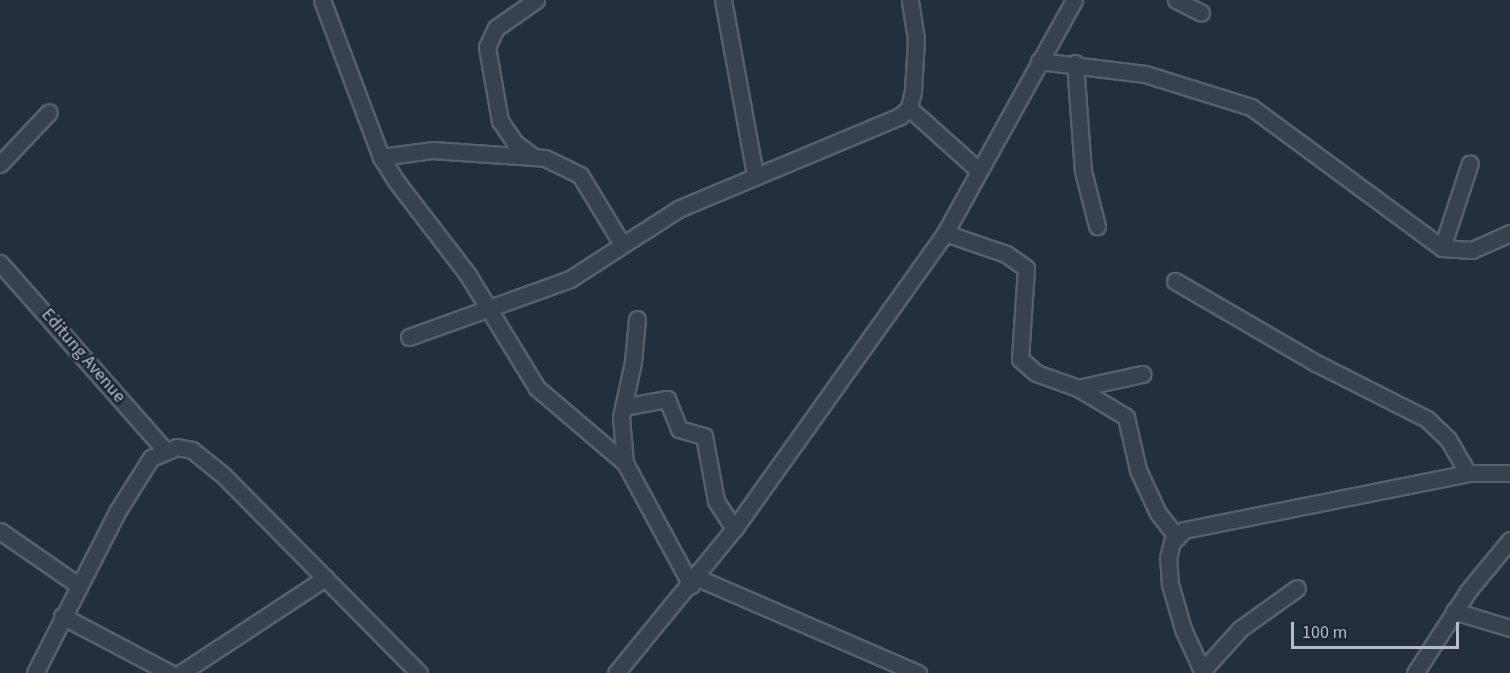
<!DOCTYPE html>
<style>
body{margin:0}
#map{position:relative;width:1510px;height:673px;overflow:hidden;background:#242f3e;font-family:"Source Sans 3",sans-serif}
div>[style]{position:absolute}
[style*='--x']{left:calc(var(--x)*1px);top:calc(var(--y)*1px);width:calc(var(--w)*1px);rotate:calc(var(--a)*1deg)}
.roads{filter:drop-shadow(2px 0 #565f6c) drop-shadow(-2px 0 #565f6c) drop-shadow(0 2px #565f6c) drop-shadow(0 -2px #565f6c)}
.minor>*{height:15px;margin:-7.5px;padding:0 7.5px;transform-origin:7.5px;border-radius:7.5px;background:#38414e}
span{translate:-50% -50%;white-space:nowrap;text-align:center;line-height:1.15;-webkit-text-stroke:5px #1d2633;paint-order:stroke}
.street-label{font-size:18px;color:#b4bcc9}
.scale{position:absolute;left:1291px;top:622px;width:168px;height:27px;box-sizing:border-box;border:3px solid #b4bcc9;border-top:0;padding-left:8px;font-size:18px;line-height:21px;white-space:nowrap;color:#b4bcc9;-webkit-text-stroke:4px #1d2633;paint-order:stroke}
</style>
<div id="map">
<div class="roads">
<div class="minor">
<div style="--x:322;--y:0;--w:168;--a:69.4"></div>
<div style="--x:381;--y:157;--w:28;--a:58"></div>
<div style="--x:396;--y:181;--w:118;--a:52.5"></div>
<div style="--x:468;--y:275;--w:132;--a:58.6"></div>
<div style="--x:537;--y:388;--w:116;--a:40.4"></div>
<div style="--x:625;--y:463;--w:139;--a:61.6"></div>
<div style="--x:723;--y:0;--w:177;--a:79.6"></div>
<div style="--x:1176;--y:0;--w:28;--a:27"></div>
<div style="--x:1039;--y:61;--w:107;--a:7"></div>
<div style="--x:1145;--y:74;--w:111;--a:17.3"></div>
<div style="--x:1251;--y:107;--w:237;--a:36.4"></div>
<div style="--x:1442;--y:248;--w:30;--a:4"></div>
<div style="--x:1472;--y:250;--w:42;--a:-24.1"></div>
<div style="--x:1075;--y:63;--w:108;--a:85.8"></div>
<div style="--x:1083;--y:171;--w:57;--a:75.7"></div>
<div style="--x:909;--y:108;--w:93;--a:41.9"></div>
<div style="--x:530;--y:154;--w:19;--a:-144"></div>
<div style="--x:515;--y:143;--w:27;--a:-124"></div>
<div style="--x:500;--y:121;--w:75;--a:-100"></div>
<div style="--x:487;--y:47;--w:21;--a:-65"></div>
<div style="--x:496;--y:28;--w:49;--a:-35"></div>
<div style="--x:381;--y:157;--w:51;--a:-7.8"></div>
<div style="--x:432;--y:150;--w:113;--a:4"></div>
<div style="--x:545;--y:158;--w:39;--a:26"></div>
<div style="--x:580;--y:175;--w:81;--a:58.7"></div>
<div style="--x:0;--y:164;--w:71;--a:-46.7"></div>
<div style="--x:945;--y:233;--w:65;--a:19"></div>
<div style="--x:1006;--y:254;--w:24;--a:35"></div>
<div style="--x:1026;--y:268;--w:91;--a:93.8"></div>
<div style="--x:1020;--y:359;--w:21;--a:41"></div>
<div style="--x:1036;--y:373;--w:45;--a:19.7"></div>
<div style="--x:1078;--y:388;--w:56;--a:31.1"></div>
<div style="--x:1126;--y:417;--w:54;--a:77.2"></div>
<div style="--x:1138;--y:470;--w:47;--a:65.1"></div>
<div style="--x:1158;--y:513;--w:31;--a:52"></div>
<div style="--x:1442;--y:248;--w:89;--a:-71.8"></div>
<div style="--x:0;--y:263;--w:248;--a:48.6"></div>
<div style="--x:1175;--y:281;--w:163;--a:30.2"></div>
<div style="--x:1316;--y:363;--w:124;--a:26.8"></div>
<div style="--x:1427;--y:419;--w:29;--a:44"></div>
<div style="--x:1448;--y:439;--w:39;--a:60"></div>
<div style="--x:409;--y:337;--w:171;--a:-19.8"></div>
<div style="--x:570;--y:279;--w:129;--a:-32.9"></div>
<div style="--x:678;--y:209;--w:241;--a:-22.7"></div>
<div style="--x:900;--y:116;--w:12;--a:-42"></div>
<div style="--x:909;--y:108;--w:17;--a:-77"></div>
<div style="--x:913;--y:91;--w:52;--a:-86.7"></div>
<div style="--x:916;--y:39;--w:39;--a:-99"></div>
<div style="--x:1078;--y:388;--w:66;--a:-12.3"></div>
<div style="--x:623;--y:407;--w:45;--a:-10.3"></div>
<div style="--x:667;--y:399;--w:32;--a:68"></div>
<div style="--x:679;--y:429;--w:26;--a:16"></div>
<div style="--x:704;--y:436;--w:66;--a:79.5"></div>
<div style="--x:716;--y:501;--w:33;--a:57"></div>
<div style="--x:625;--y:463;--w:46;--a:-95"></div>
<div style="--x:621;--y:417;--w:56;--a:-77.7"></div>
<div style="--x:633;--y:362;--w:43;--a:-84.7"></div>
<div style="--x:0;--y:531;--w:95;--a:34.7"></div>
<div style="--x:698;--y:578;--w:240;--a:23.4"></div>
<div style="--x:1454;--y:611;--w:59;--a:16.9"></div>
<div style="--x:62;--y:616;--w:122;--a:27.8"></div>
<div style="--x:1202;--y:671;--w:57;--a:-47.9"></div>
<div style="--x:1240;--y:629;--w:70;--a:-35.7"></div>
<div style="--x:35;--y:673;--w:181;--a:-63"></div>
<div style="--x:117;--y:512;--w:64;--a:-57.8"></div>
<div style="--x:151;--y:458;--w:28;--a:-23"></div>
<div style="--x:177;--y:447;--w:15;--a:11"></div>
<div style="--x:192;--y:450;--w:38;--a:39"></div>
<div style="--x:222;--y:474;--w:280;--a:45.3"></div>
<div style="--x:181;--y:673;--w:173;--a:-33.4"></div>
<div style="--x:616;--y:673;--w:186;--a:-50.7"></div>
<div style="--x:734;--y:529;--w:364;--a:-54.5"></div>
<div style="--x:945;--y:233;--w:266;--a:-61"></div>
<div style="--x:1203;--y:673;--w:48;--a:-114.4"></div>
<div style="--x:1183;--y:629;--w:47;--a:-106.1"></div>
<div style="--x:1170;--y:584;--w:26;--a:-94"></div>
<div style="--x:1168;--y:558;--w:16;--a:-76"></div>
<div style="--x:1172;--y:542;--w:17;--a:-45"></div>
<div style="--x:1184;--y:530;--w:290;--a:-11.3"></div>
<div style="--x:1468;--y:473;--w:42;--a:0"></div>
<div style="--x:1415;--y:673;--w:98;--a:-57.1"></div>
<div style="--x:1468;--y:591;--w:66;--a:-50.5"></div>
</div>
</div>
<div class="street-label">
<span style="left:83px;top:356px;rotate:49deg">Editung Avenue</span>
</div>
<div class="scale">100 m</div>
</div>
